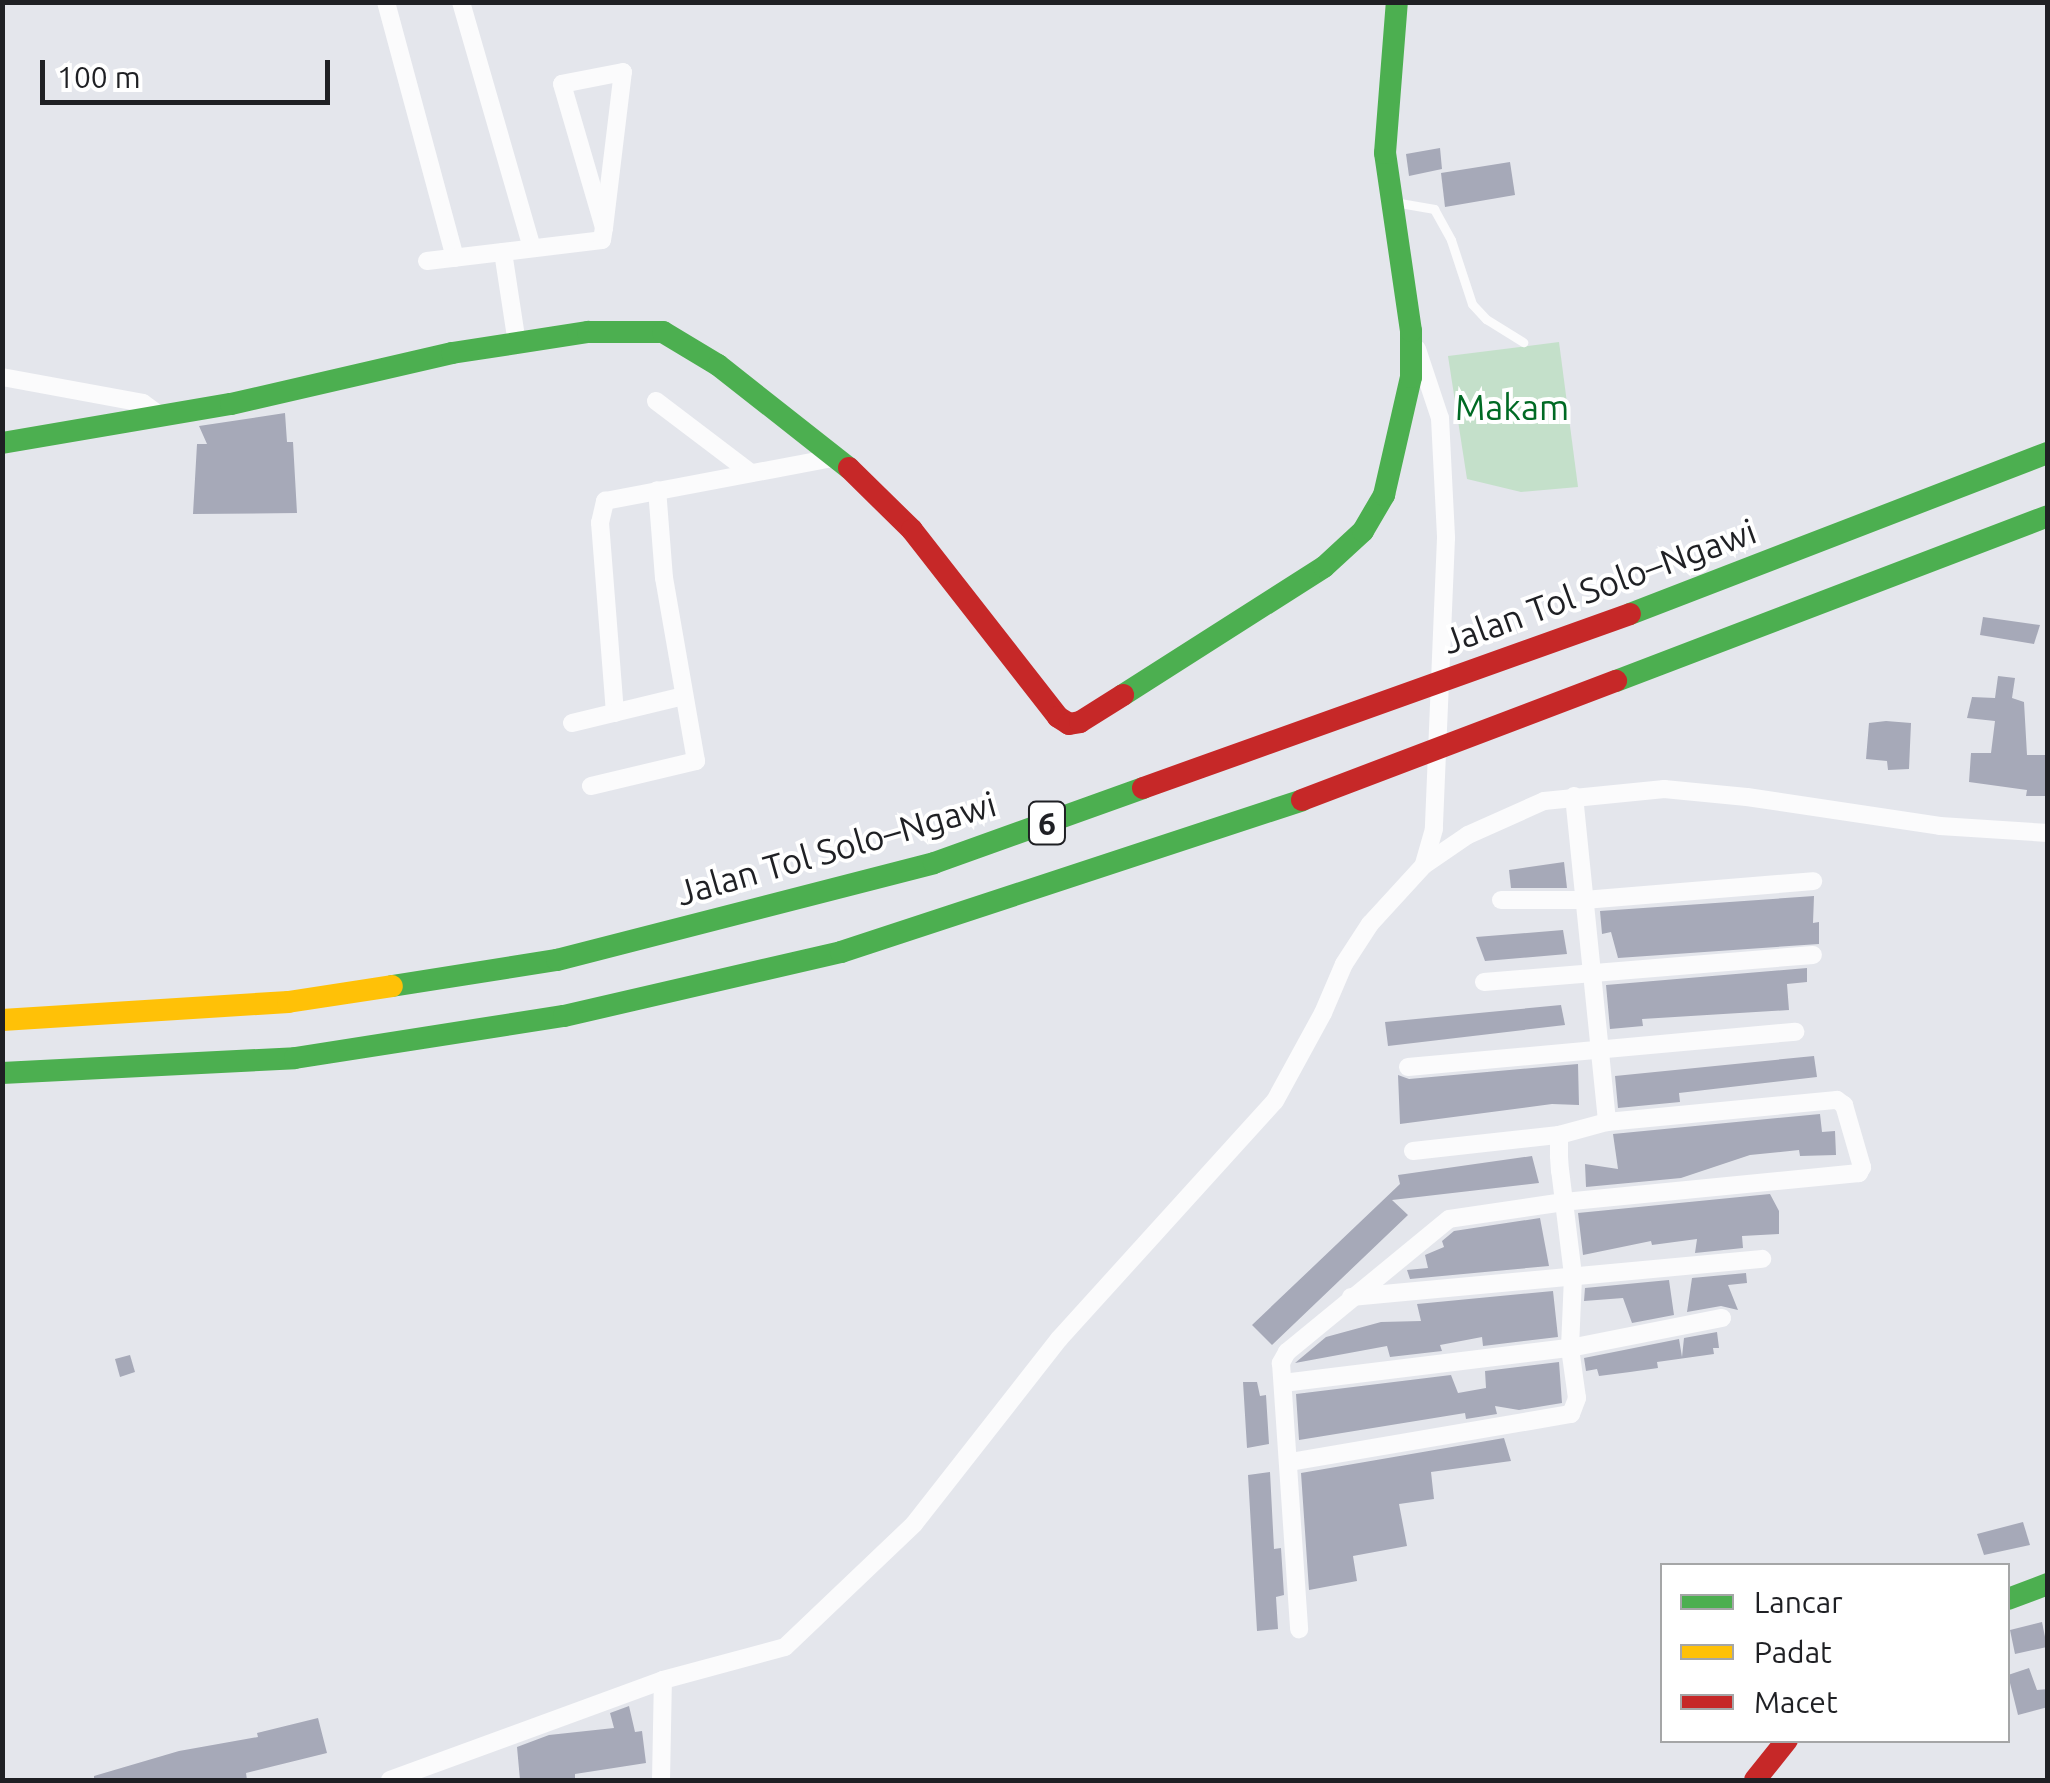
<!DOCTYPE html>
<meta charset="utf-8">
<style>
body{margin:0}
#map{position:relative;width:2050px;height:1783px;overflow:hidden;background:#e4e6ec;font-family:Ubuntu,sans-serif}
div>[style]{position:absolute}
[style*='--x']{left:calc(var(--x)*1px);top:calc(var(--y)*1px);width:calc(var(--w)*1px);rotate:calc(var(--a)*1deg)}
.green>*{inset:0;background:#c4e0ca}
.building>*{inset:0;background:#a6a9b8}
.lane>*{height:9px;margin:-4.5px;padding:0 4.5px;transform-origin:4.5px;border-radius:4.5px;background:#fbfbfc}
.street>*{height:18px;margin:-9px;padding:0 9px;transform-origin:9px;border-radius:9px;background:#fbfbfc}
.fast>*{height:22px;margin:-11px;padding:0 11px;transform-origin:11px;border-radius:11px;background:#4caf50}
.slow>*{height:22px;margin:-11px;padding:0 11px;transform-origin:11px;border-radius:11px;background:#ffc107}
.jam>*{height:22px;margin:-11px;padding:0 11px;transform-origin:11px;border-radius:11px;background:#c62828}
span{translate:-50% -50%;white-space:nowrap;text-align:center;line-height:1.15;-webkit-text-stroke:8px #fff;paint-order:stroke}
.shield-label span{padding:2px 8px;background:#fff;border:2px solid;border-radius:8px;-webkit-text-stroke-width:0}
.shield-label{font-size:32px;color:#1f2024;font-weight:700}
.park-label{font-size:35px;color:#006a24}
.street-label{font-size:35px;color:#1f2024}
.frame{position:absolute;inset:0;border:5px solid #1f2024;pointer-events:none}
.legend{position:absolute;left:1660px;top:1563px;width:350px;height:180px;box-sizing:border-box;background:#fff;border:2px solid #a5a6a7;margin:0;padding:12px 18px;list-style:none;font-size:30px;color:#1f2024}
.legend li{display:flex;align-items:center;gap:20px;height:50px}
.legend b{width:50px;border:2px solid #a5a6a7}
.scale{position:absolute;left:40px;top:60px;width:290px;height:45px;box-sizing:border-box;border:5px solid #1f2024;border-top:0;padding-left:12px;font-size:30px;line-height:35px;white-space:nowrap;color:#1f2024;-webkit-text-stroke:8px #fff;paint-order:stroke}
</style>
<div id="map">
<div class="green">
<div style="clip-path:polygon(1559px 342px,1578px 487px,1521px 492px,1467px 479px,1448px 356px)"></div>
</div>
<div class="building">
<div style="clip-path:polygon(1440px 148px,1442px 169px,1409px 176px,1406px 154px)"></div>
<div style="clip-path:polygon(1510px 162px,1515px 195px,1445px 207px,1441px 173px)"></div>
<div style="clip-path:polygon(285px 413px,287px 442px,293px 442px,297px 513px,193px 514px,197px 444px,207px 444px,199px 426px)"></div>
<div style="clip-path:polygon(1983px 617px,2040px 625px,2034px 644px,1980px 635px)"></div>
<div style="clip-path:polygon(1998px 676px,2015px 678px,2012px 698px,2024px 702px,2027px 755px,2048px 755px,2048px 796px,2026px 796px,2027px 790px,1969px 782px,1971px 753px,1991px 753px,1995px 721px,1967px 718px,1972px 697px,1995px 698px)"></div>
<div style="clip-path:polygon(1886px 721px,1911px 723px,1909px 769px,1888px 770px,1887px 761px,1866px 759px,1869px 723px)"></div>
<div style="clip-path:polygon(1564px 862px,1567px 888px,1511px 888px,1509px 870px)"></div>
<div style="clip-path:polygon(1814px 896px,1813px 923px,1819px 922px,1819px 944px,1618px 958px,1611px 932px,1602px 934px,1600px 911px)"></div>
<div style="clip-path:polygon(1563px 930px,1567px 954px,1485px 961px,1476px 937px)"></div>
<div style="clip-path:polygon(1807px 968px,1807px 982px,1787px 984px,1789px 1010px,1642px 1019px,1643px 1026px,1610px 1029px,1606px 985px)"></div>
<div style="clip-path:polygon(1561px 1005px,1565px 1025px,1388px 1046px,1385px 1022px)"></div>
<div style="clip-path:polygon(1814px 1056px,1817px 1077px,1679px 1093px,1680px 1102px,1618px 1108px,1615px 1076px)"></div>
<div style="clip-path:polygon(1578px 1064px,1579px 1105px,1552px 1104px,1400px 1124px,1398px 1075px,1409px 1079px)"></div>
<div style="clip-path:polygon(1820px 1114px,1822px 1132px,1835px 1131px,1836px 1155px,1800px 1156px,1799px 1150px,1750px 1155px,1681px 1178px,1586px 1187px,1585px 1164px,1618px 1169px,1613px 1134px)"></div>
<div style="clip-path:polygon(1532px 1156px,1539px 1183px,1392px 1200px,1408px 1215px,1272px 1345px,1252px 1325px,1400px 1184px,1398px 1175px)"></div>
<div style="clip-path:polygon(1770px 1194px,1779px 1211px,1779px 1234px,1742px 1236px,1743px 1248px,1695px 1253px,1697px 1239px,1652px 1245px,1651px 1241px,1583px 1255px,1578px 1213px)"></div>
<div style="clip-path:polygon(1540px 1218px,1549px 1266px,1410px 1279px,1407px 1270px,1428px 1268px,1425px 1255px,1444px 1247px,1442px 1241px,1454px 1231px)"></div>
<div style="clip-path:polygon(1746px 1273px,1747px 1283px,1728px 1285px,1738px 1310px,1721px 1306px,1687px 1312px,1692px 1278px)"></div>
<div style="clip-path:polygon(1669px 1280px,1674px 1315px,1632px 1323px,1623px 1298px,1584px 1301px,1585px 1288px)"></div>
<div style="clip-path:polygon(1553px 1291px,1558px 1337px,1483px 1346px,1482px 1337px,1440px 1345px,1442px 1351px,1390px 1357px,1387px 1346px,1295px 1363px,1326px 1337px,1381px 1322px,1421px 1321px,1417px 1304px)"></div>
<div style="clip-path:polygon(1717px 1332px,1719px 1348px,1713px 1348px,1714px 1354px,1657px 1362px,1658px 1368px,1630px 1372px,1599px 1376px,1597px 1369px,1586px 1371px,1584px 1358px,1679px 1339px,1682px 1357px,1684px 1338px)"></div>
<div style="clip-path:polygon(130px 1355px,135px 1372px,120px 1377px,115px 1359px)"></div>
<div style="clip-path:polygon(1559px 1362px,1562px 1403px,1519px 1410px,1495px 1406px,1497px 1414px,1466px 1419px,1465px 1413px,1299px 1440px,1296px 1394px,1451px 1375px,1458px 1393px,1486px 1388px,1485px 1371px)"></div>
<div style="clip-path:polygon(1243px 1382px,1257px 1382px,1260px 1396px,1266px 1395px,1269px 1444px,1247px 1448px)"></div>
<div style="clip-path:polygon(1504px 1438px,1511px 1461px,1431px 1472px,1434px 1499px,1399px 1504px,1407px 1546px,1353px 1556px,1357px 1581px,1309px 1590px,1301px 1473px)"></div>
<div style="clip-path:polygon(1270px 1472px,1274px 1549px,1281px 1548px,1284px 1595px,1276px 1597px,1278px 1629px,1257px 1631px,1248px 1475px)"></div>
<div style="clip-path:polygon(2023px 1522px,2030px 1545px,1984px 1555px,1977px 1534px)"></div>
<div style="clip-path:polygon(2042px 1622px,2047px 1647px,2015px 1654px,2010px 1630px)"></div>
<div style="clip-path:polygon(2029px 1668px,2037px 1690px,2048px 1689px,2048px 1707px,2018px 1715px,2008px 1675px)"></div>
<div style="clip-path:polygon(629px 1706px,635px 1732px,642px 1731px,646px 1763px,575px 1774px,575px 1778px,520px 1780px,517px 1747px,549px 1735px,614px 1728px,610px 1713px)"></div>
<div style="clip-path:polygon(318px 1718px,327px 1753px,246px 1773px,247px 1780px,94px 1780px,94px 1776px,179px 1751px,258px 1737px,257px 1733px)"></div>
</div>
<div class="lane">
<div style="--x:1394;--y:202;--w:41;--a:9.9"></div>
<div style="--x:1434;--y:209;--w:35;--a:61"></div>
<div style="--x:1451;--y:240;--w:67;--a:71.8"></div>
<div style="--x:1472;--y:304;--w:21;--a:47"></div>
<div style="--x:1486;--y:319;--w:44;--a:31.9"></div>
</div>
<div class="street">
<div style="--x:386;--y:2;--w:265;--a:74.9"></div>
<div style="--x:461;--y:2;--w:256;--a:73.9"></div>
<div style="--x:503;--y:252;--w:92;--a:81.3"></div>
<div style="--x:427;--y:261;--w:176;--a:-6.8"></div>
<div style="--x:602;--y:240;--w:12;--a:-81"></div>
<div style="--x:604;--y:228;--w:157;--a:-83.1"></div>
<div style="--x:623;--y:72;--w:62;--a:168.9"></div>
<div style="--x:562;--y:84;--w:150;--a:73.7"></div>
<div style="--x:1417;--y:349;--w:73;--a:71.6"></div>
<div style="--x:1440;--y:418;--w:120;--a:87.1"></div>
<div style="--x:1446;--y:538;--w:291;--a:92.4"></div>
<div style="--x:1434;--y:829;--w:37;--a:106"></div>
<div style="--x:1424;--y:865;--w:53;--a:-34.3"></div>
<div style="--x:1468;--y:835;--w:83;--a:-24.1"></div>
<div style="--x:1544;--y:801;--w:121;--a:-5.7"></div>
<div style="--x:1664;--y:789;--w:83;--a:5.5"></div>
<div style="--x:1747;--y:797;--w:195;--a:8.5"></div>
<div style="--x:1940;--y:826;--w:108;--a:3.7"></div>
<div style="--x:2;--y:377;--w:143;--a:10.4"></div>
<div style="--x:143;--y:403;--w:22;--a:36"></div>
<div style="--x:656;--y:401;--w:119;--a:37.2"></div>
<div style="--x:615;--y:713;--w:191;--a:-94.5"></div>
<div style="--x:600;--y:523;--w:23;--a:-77"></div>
<div style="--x:605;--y:501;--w:237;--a:-10.7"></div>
<div style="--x:572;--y:723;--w:115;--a:-13.6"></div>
<div style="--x:591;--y:786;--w:108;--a:-13.4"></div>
<div style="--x:696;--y:761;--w:186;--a:-99.9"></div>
<div style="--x:664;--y:578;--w:88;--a:-94.5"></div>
<div style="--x:1574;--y:796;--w:328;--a:84.2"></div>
<div style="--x:1501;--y:900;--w:83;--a:0"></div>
<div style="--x:1584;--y:900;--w:230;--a:-4.7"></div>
<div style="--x:1484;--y:982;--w:330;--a:-4.7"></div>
<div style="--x:1408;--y:1067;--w:389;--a:-5.2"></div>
<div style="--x:1413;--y:1151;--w:147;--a:-6.3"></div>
<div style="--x:1351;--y:1297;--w:413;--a:-5.3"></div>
<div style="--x:1283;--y:1383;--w:289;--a:-7"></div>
<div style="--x:1570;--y:1348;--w:155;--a:-11.2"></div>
<div style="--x:1290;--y:1462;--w:285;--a:-9.7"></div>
<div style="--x:1571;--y:1414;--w:17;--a:-69"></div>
<div style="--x:1577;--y:1398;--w:50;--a:-98"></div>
<div style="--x:1570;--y:1348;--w:73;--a:-87.6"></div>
<div style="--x:1573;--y:1275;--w:74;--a:-97"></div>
<div style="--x:1564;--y:1202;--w:31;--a:-97"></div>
<div style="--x:1560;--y:1171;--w:16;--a:-94"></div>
<div style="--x:1559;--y:1155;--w:20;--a:-90"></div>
<div style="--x:1559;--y:1135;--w:50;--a:-15.2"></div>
<div style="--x:1607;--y:1122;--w:231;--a:-5.5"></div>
<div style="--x:1837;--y:1100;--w:9;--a:36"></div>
<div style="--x:1844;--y:1105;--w:65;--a:73.8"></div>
<div style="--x:1862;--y:1167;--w:7;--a:117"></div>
<div style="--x:1859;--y:1173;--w:296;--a:174.4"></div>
<div style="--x:1564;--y:1202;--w:116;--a:171.6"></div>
<div style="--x:1449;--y:1219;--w:210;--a:140.6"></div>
<div style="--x:1287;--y:1352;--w:13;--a:119"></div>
<div style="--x:1281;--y:1363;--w:267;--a:86.1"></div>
<div style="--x:390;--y:1780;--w:291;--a:-20.1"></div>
<div style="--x:663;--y:1680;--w:126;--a:-15.1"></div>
<div style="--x:785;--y:1647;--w:178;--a:-43.6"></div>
<div style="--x:914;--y:1524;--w:235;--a:-51.9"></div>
<div style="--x:1059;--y:1339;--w:321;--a:-47.8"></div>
<div style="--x:1275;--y:1101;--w:100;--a:-61.4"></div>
<div style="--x:1323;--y:1013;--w:53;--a:-66.8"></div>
<div style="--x:1344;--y:964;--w:48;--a:-57"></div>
<div style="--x:1370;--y:924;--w:80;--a:-47.5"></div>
<div style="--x:661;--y:1780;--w:100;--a:-88.9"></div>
</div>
<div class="fast">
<div style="--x:2;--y:443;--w:232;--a:-9.7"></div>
<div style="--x:231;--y:404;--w:227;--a:-13"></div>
<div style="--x:452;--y:353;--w:138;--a:-8.8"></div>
<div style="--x:588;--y:332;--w:75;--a:0"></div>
<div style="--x:663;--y:332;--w:64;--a:31"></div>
<div style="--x:718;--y:365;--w:167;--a:38.2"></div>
<div style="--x:1630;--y:614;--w:448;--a:-21.1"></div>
<div style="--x:1616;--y:681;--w:462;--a:-20.9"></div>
<div style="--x:1123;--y:695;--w:238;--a:-32.5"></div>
<div style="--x:1324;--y:567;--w:53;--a:-42.7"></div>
<div style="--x:1363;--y:531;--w:42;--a:-59.7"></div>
<div style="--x:1384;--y:495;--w:121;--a:-77.1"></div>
<div style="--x:1411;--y:377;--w:46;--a:-90"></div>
<div style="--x:1411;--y:331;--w:180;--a:-98.3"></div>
<div style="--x:1385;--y:153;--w:151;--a:-85.5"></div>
<div style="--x:392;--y:986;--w:167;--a:-9"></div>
<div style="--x:557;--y:960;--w:389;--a:-14.4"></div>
<div style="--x:934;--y:863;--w:222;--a:-19.7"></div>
<div style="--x:2;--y:1073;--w:293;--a:-2.9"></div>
<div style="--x:295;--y:1058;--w:272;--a:-8.9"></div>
<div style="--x:564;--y:1016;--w:284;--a:-13"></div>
<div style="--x:841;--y:952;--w:485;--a:-18.2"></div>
<div style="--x:2008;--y:1599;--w:43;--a:-20.6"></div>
</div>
<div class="slow">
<div style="--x:2;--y:1020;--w:287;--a:-3.6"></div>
<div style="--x:288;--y:1002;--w:105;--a:-8.7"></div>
</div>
<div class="jam">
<div style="--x:849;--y:468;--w:88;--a:44.5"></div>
<div style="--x:912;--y:530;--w:237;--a:52"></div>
<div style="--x:1058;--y:717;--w:13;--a:32"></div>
<div style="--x:1069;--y:724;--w:11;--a:-10"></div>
<div style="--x:1080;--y:722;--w:51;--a:-32.1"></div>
<div style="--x:1143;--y:788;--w:517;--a:-19.66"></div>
<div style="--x:1302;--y:800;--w:336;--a:-20.8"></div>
<div style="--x:1755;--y:1780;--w:51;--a:-51.3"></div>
</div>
<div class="shield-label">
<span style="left:1047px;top:823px">6</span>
</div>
<div class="park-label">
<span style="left:1512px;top:407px">Makam</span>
</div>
<div class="street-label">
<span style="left:1599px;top:586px;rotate:-20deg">Jalan Tol Solo–Ngawi</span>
<span style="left:836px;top:848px;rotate:-16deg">Jalan Tol Solo–Ngawi</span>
</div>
<div class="frame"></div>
<ul class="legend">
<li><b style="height:12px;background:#4caf50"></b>Lancar</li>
<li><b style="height:12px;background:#ffc107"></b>Padat</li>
<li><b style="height:12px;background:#c62828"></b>Macet</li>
</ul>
<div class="scale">100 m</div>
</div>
